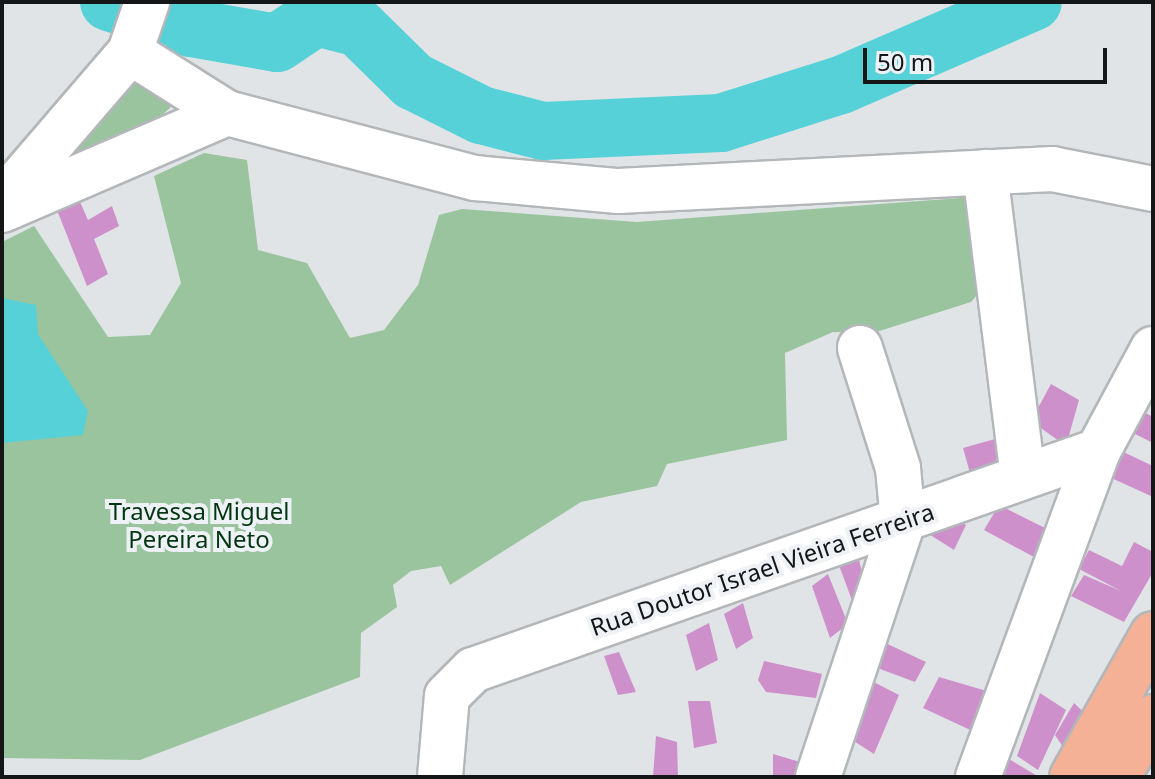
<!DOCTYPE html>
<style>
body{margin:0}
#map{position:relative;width:1155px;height:779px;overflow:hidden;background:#e0e4e7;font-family:"Noto Sans",sans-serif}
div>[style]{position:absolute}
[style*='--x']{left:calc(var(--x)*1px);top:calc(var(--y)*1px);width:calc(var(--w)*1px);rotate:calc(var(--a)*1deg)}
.green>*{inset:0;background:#99c49e}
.water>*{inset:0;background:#57d1d8}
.river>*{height:58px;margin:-29px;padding:0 29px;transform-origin:29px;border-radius:29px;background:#57d1d8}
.building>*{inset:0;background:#ce90cb}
.roads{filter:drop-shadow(2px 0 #b3b7ba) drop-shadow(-2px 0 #b3b7ba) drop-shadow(0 2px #b3b7ba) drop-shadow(0 -2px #b3b7ba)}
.minor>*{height:44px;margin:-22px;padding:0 22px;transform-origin:22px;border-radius:22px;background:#fff}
.major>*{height:44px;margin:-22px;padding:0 22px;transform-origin:22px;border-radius:22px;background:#f5b196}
span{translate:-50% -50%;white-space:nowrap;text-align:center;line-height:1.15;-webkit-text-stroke:8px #eef1f5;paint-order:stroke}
.park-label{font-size:24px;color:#023610}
.street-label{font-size:24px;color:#141617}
.frame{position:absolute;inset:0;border:4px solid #141617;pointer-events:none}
.scale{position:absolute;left:863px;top:48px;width:244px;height:36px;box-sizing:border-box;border:4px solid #141617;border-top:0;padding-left:10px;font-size:24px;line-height:28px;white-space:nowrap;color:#141617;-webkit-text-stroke:6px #eef1f5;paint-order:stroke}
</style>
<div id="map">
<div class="green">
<div style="clip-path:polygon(142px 78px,175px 103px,140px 136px,79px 163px,73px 139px,99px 124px,107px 101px)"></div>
<div style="clip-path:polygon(204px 153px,247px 160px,258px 250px,307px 263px,350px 338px,384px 330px,418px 285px,439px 215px,462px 209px,637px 222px,974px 197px,984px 287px,971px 302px,873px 333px,833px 332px,785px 353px,787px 440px,667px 464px,657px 486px,581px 502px,450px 585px,441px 566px,411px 571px,393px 585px,397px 607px,361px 633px,360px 677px,140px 760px,2px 758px,2px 242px,34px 226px,108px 337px,150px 335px,181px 283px,154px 176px)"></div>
</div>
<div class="water">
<div style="clip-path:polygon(2px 298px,36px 305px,38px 334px,88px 411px,83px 435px,2px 443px)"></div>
</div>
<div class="river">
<div style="--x:109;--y:2;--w:86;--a:17.6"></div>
<div style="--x:191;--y:28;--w:87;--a:9.9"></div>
<div style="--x:277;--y:43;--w:47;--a:-33.7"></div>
<div style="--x:316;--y:17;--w:44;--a:14.3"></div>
<div style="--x:359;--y:28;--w:76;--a:44.5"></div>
<div style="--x:413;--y:81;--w:76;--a:26.6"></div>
<div style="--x:481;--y:115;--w:64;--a:14.5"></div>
<div style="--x:543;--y:131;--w:178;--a:-2.6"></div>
<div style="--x:721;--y:123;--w:126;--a:-17.6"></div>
<div style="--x:841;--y:85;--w:209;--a:-23.4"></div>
</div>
<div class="building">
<div style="clip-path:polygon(77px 195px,88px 220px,112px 206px,119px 226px,94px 239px,108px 274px,87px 286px,55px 205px)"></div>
<div style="clip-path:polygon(1051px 384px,1079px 400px,1066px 446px,1031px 421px)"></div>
<div style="clip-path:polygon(1140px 410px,1153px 417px,1153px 443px,1127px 430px)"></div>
<div style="clip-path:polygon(1002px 437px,1009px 468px,970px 473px,963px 448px)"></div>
<div style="clip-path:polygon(1117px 449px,1153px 466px,1153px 497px,1107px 476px)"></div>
<div style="clip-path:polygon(999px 505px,1055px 533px,1043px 562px,984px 530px)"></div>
<div style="clip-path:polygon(949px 514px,966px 525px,954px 550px,916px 526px)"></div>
<div style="clip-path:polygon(1134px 542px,1153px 552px,1153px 572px,1124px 622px,1071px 596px,1084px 575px,1121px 591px,1079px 569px,1089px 550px,1122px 566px)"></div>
<div style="clip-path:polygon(857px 552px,868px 596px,853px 603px,837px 560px)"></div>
<div style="clip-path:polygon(828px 574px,848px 624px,830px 638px,812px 586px)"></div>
<div style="clip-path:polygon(743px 603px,753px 638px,736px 649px,724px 614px)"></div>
<div style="clip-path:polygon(709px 623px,718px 660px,696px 671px,686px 635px)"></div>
<div style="clip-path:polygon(879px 640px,926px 662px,915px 682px,872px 666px)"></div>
<div style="clip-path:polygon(619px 652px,636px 692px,618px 695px,604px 656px)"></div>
<div style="clip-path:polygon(764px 661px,822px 674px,816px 698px,766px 692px,758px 680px)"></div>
<div style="clip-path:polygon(864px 677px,899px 695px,874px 754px,846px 736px)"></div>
<div style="clip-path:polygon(939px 677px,990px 692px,979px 734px,923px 708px)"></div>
<div style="clip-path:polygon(1040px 693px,1066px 710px,1038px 770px,1017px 756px)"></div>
<div style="clip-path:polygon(688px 701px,710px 701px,717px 743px,694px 748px)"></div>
<div style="clip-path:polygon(1074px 703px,1093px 721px,1069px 756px,1055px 735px)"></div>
<div style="clip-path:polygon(656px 736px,677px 742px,678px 777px,653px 777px)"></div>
<div style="clip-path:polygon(773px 754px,800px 762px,797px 777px,773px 777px)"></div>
<div style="clip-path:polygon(1009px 759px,1039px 777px,1002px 776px)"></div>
</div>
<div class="roads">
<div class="minor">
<div style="--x:130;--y:52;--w:115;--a:32.2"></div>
<div style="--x:227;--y:113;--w:256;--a:14.7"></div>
<div style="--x:475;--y:178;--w:144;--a:5.2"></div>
<div style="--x:618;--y:191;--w:435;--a:-2.9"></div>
<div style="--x:1052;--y:169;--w:103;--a:11.2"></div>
<div style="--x:985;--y:172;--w:307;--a:82.9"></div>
<div style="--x:2;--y:201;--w:196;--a:-49.3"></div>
<div style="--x:130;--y:52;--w:53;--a:-71.2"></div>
<div style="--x:2;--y:210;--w:245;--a:-23.3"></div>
<div style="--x:440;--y:777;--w:81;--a:-85.1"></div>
<div style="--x:447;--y:696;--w:37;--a:-45"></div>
<div style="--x:473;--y:670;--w:662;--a:-19.31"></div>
<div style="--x:818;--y:777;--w:269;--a:-71.6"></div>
<div style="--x:903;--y:522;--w:54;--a:-95.3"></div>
<div style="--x:898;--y:468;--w:126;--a:-107.6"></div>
<div style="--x:978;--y:777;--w:347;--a:-69.8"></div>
<div style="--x:1098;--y:451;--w:116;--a:-61.7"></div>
</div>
<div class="major">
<div style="--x:1072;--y:777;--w:164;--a:-60.5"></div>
<div style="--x:1117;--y:777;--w:70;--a:-59"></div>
</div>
</div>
<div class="park-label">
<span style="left:199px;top:525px">Travessa Miguel<br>Pereira Neto</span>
</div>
<div class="street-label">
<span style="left:762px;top:569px;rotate:-19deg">Rua Doutor Israel Vieira Ferreira</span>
</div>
<div class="frame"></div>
<div class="scale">50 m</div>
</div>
